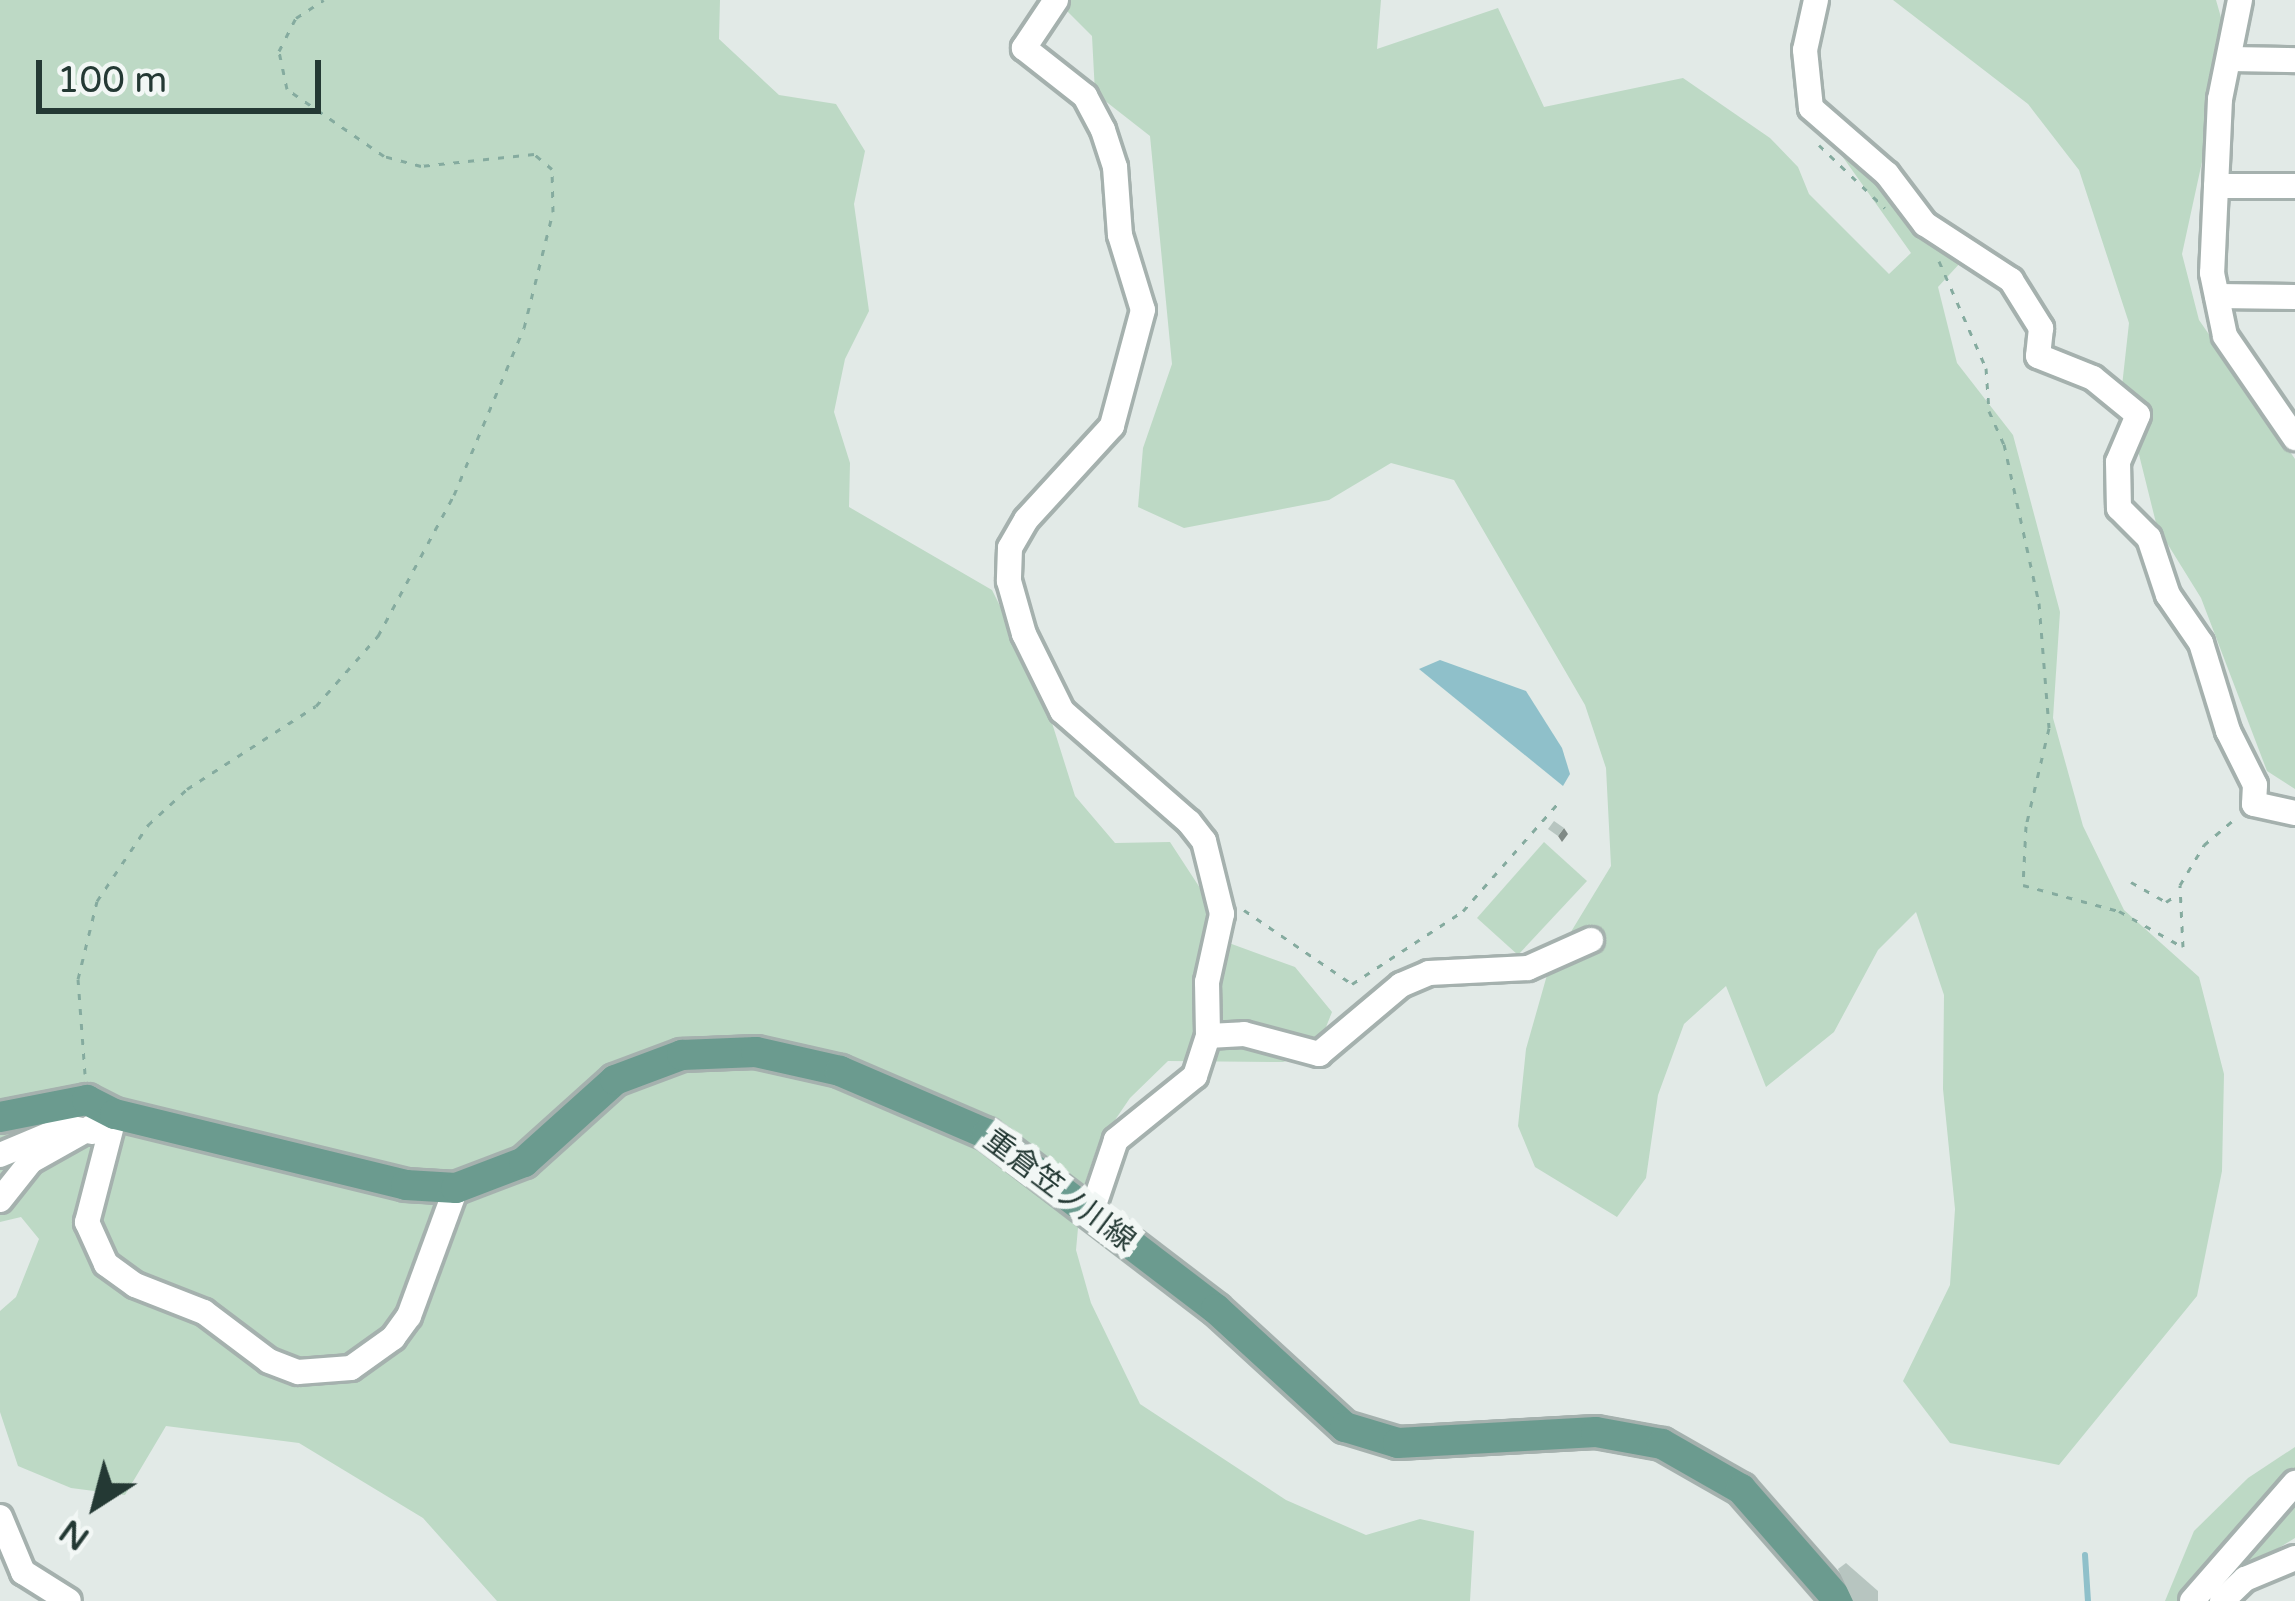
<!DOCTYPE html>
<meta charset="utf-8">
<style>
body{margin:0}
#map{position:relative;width:2295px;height:1601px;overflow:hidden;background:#e2eae7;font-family:"Varela Round","Noto Sans JP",sans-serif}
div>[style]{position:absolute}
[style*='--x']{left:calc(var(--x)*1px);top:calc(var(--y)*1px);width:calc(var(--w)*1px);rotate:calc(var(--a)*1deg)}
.green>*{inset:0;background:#bdd9c5}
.water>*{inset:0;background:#8fc0ca}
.stream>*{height:6px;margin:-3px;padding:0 3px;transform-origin:3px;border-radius:3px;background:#8fc0ca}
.path>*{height:3px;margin-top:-1.5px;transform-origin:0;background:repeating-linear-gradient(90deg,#85ab9f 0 6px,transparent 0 15px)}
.roads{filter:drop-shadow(3px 0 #a5b1ae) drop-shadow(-3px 0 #a5b1ae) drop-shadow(0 3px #a5b1ae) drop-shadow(0 -3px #a5b1ae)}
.minor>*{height:24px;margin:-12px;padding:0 12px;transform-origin:12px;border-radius:12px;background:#fff}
.major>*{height:30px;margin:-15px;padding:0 15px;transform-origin:15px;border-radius:15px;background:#6b9b8f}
.shaded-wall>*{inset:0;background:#808a86}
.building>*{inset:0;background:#b7c5c0}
span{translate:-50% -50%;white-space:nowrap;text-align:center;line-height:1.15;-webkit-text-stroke:12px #f2f7f5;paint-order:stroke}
.street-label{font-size:30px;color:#243934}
.north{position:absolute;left:36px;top:1445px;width:120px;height:120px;-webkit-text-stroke:9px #f2f7f5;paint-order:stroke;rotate:216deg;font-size:33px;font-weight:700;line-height:48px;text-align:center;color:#243934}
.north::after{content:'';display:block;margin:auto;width:42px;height:54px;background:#243934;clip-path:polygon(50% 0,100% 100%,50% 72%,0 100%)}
.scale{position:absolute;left:36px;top:60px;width:285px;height:54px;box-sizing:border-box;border:6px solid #243934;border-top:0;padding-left:15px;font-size:36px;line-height:42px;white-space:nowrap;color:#243934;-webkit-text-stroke:9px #f2f7f5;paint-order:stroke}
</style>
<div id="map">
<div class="green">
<div style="clip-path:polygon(0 0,720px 0,719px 39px,779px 95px,836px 104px,865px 151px,854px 204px,869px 311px,845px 359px,834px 412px,850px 463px,849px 507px,992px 590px,1041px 688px,1075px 796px,1115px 843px,1170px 842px,1200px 888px,1218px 939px,1295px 967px,1332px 1012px,1316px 1052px,1283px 1062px,1168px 1061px,1130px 1098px,1098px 1145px,1081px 1195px,1076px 1250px,1091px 1303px,1140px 1404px,1286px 1500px,1366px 1535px,1420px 1519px,1474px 1531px,1470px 1601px,497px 1601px,423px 1518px,299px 1443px,166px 1426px,125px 1495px,71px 1488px,18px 1466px,0 1412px,0 1311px,16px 1297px,39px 1239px,21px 1217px,0 1222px)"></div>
<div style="clip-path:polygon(1056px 0,1381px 0,1377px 49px,1498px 8px,1544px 107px,1683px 78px,1770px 138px,1798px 167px,1809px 194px,1889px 274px,1911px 253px,1835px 146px,1961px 262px,1938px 287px,1957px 363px,2013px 435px,2060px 612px,2053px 718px,2083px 826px,2124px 910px,2199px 977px,2224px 1074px,2222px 1171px,2197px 1296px,2059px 1465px,1950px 1443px,1903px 1381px,1950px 1285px,1955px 1209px,1943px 1089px,1944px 995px,1916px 912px,1878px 950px,1834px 1032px,1766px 1087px,1726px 986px,1684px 1024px,1658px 1095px,1646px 1178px,1617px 1217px,1535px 1167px,1518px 1126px,1526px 1049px,1549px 968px,1611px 866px,1606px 768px,1585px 705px,1454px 480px,1391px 463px,1329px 500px,1184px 528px,1138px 507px,1143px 448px,1172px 364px,1150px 136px,1095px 93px,1092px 36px)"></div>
<div style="clip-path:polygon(1893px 0,2216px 0,2222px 21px,2210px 125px,2182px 254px,2199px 320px,2295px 459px,2295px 789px,2267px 771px,2201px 598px,2157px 527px,2122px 386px,2129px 323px,2079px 170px,2028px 104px)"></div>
<div style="clip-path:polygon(1544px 842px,1587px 881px,1518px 955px,1477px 918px)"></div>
<div style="clip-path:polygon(2295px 1447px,2295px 1538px,2194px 1601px,2165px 1601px,2194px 1531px,2248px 1478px)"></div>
</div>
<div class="water">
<div style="clip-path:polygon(1440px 660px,1526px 691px,1562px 748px,1570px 774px,1563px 786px,1419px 669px)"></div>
</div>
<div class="stream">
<div style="--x:2085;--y:1555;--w:46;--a:86.3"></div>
</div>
<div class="path">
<div style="--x:1819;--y:145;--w:91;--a:43.7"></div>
<div style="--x:1939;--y:261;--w:117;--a:66.3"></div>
<div style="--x:1986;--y:368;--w:43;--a:86"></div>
<div style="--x:1989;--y:411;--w:36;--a:66"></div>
<div style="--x:2004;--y:444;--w:163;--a:77.6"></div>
<div style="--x:2039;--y:603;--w:125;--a:85.4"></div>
<div style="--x:2049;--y:728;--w:101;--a:103.2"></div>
<div style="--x:2026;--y:826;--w:59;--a:92.9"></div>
<div style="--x:2023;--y:885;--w:99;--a:15.2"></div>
<div style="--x:2119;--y:911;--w:73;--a:29.4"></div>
<div style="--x:2183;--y:947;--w:62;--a:-92.8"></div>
<div style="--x:2180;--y:885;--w:47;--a:-59"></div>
<div style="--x:2204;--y:845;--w:43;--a:-40.3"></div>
<div style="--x:2131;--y:882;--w:40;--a:29.7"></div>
<div style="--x:2166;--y:902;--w:14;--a:-34"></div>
<div style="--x:1244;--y:910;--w:131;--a:34.4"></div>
<div style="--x:1352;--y:984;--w:133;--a:-33.3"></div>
<div style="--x:1463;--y:911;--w:148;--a:-48.6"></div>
<div style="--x:85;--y:1074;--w:95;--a:-94.2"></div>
<div style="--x:78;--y:979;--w:80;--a:-76.3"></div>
<div style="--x:97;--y:901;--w:92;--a:-56.1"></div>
<div style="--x:148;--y:825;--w:53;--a:-42.7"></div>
<div style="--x:187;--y:789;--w:153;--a:-32.8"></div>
<div style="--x:316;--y:706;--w:94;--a:-48.5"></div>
<div style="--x:378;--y:636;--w:160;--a:-61.7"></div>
<div style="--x:454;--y:495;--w:181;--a:-67.3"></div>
<div style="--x:524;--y:328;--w:120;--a:-76"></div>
<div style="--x:553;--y:212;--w:43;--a:-91.3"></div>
<div style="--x:552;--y:169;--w:23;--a:-140"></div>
<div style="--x:534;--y:154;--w:114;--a:173.9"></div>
<div style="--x:421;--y:166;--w:38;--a:-165"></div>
<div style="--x:384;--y:156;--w:118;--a:-145.4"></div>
<div style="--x:287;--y:89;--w:39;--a:-102"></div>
<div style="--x:279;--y:51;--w:37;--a:-63"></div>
<div style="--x:296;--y:18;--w:33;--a:-33"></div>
</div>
<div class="roads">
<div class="minor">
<div style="--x:1056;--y:0;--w:58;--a:123.7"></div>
<div style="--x:1024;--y:48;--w:78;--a:38.2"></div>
<div style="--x:1085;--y:96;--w:38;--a:62"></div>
<div style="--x:1103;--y:130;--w:39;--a:72"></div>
<div style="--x:1115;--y:167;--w:68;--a:85.8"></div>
<div style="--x:1120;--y:235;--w:78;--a:73"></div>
<div style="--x:1143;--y:310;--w:120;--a:105"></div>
<div style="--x:1112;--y:426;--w:127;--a:132.5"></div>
<div style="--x:1026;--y:520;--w:32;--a:120"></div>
<div style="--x:1010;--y:548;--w:33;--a:92"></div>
<div style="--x:1009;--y:581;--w:55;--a:74.2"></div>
<div style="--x:1024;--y:634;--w:86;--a:63.7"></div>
<div style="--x:1062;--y:711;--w:169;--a:41.2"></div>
<div style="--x:1189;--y:822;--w:24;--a:52"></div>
<div style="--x:1204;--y:841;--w:75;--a:76.1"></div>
<div style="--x:1222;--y:914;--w:70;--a:102.4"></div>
<div style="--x:1207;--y:982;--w:54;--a:88.9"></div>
<div style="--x:1208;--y:1036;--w:42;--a:108"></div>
<div style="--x:1195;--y:1076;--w:102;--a:141"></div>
<div style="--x:1116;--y:1140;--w:78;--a:108.7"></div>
<div style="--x:1816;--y:0;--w:51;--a:102.4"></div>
<div style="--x:1805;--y:50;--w:58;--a:84.1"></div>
<div style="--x:1811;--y:108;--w:101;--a:41"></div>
<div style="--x:1887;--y:174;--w:63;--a:52.8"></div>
<div style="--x:1925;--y:224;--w:103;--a:33.1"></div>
<div style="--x:2011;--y:280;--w:57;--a:58"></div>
<div style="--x:2041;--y:328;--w:28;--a:96"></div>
<div style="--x:2038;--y:356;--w:59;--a:21.8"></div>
<div style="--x:2093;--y:378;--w:58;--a:39.4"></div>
<div style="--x:2138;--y:415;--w:51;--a:113.1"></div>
<div style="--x:2118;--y:462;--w:46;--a:88.8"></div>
<div style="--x:2119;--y:508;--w:42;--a:45"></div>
<div style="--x:2149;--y:538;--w:60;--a:71.6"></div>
<div style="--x:2168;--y:595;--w:58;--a:55.5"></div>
<div style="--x:2201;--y:643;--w:92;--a:72.9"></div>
<div style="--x:2228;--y:731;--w:60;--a:63.4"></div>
<div style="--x:2255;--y:785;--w:19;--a:93"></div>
<div style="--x:2254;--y:804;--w:42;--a:12.4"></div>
<div style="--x:2240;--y:0;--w:101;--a:101.4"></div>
<div style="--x:2220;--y:99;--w:174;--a:92.6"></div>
<div style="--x:2212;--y:273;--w:64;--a:78.3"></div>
<div style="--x:2225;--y:336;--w:124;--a:55.5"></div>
<div style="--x:2229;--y:59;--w:66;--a:0.9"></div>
<div style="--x:2216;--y:186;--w:79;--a:0"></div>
<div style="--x:2217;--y:296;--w:78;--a:0.7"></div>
<div style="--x:1208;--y:1036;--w:36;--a:-3"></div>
<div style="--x:1244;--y:1034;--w:78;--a:14.9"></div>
<div style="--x:1319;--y:1054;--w:107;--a:-40.1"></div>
<div style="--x:1401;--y:985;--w:30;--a:-23"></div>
<div style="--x:1429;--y:973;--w:99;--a:-2.9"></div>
<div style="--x:1528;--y:968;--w:69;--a:-24"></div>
<div style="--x:115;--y:1114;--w:112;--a:104.5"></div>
<div style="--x:87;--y:1222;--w:46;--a:65.7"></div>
<div style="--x:106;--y:1264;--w:36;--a:36"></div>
<div style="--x:135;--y:1285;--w:74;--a:21.4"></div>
<div style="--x:204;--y:1312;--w:81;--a:37"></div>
<div style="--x:269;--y:1361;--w:31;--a:21"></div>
<div style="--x:298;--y:1372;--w:53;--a:-4.3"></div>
<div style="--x:351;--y:1368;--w:52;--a:-35.5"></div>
<div style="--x:393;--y:1338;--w:27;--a:-54"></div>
<div style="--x:409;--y:1316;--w:136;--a:-69.8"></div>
<div style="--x:0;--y:1155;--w:73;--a:-22.7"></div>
<div style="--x:67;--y:1127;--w:26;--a:11"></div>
<div style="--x:0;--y:1200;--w:50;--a:-51.5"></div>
<div style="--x:31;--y:1161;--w:94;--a:-29.3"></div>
<div style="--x:0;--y:1517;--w:60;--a:67.3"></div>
<div style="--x:23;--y:1572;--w:54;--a:32.2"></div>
<div style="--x:2192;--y:1601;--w:157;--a:-48.9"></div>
<div style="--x:2222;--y:1601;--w:32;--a:-44"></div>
<div style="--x:2245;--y:1579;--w:54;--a:-22.8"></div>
</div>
<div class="major">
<div style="--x:0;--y:1117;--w:89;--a:-11.1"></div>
<div style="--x:87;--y:1100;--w:31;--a:27"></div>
<div style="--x:115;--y:1114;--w:300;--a:13.7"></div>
<div style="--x:406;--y:1185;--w:50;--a:3.4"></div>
<div style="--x:456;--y:1188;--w:73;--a:-20.9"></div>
<div style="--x:524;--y:1162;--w:122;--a:-42"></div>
<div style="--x:615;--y:1080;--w:72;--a:-20.5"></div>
<div style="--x:682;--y:1055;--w:74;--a:-2.3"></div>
<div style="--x:756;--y:1052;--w:86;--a:12.7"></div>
<div style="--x:840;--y:1071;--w:160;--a:23.2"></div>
<div style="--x:987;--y:1134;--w:288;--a:37.4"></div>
<div style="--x:1216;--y:1309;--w:175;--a:42.5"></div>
<div style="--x:1345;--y:1427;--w:55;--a:16.8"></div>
<div style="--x:1398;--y:1443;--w:198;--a:-3.2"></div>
<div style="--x:1596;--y:1432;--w:67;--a:10.3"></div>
<div style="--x:1662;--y:1444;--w:91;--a:29.7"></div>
<div style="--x:1741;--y:1489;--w:149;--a:48.8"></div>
</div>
</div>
<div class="shaded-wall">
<div style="clip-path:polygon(1564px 828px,1568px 834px,1562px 842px,1558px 836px)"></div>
</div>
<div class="building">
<div style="clip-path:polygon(1554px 821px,1564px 828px,1558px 836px,1548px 829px)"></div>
<div style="clip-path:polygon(1846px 1563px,1878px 1591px,1878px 1601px,1853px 1601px,1838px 1569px)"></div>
</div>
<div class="street-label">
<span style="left:1059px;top:1191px;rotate:37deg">重倉笠ノ川線</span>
</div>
<div class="north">N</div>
<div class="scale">100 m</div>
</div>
